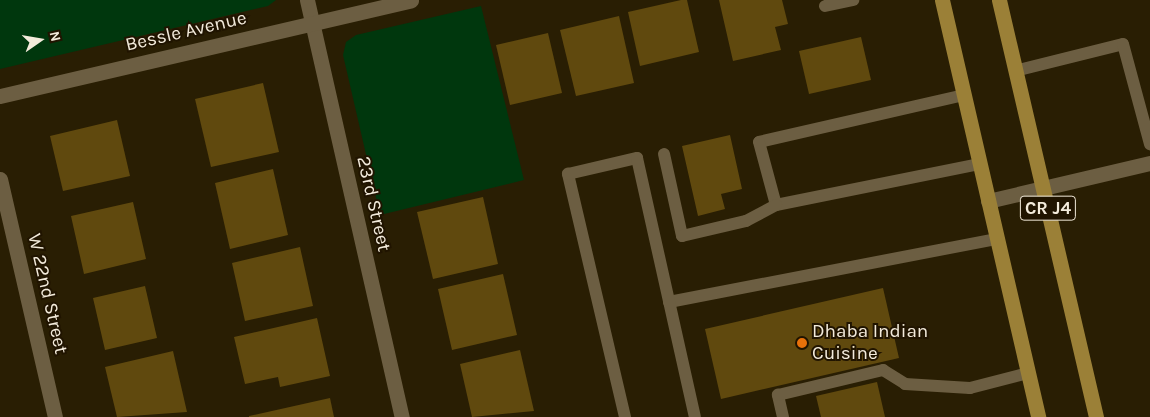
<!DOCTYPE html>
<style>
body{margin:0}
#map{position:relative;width:1150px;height:417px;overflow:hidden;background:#291e03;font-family:Karla,sans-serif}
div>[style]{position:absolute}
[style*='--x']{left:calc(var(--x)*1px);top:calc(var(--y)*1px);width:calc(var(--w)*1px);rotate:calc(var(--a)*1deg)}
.green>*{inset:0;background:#00370d}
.building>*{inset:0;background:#60490e}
.service>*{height:12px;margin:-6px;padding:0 6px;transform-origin:6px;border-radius:6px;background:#6c5e42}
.minor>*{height:15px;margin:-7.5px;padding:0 7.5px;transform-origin:7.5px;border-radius:7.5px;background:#6c5e42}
.primary>*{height:15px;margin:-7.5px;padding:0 7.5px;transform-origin:7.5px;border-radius:7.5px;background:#9b8037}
.dots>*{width:14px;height:14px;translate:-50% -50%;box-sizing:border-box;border:2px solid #201400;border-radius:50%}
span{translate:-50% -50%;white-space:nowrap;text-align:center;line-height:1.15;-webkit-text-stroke:4px #201400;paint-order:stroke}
.shield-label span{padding:1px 4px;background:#201400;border:1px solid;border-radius:4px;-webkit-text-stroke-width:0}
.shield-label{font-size:18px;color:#f3ebdb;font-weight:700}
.street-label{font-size:19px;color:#f3ebdb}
.poi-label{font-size:19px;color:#f3ebdb}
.left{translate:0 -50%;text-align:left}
.north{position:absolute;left:15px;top:15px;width:50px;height:50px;-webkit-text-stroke:4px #201400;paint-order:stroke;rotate:77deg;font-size:14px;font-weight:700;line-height:20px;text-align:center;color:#f3ebdb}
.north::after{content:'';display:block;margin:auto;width:18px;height:22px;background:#f3ebdb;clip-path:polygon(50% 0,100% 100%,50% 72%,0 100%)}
</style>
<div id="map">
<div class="green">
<div style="clip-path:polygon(0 0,276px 0,268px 6px,0 69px)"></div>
<div style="clip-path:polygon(481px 6px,524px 180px,380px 215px,343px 55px,346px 42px,356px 35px)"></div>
</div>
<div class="building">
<div style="clip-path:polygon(681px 0,687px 0,699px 52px,640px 66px,628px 12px)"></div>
<div style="clip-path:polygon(719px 0,782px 0,788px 24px,775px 27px,781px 50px,733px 61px)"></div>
<div style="clip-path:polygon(619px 16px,634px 83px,576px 96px,560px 30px)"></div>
<div style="clip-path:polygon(548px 33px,562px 93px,510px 105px,496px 45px)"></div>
<div style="clip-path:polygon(861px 37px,871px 80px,809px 94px,799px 51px)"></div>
<div style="clip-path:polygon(263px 83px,279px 152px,211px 167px,195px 99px)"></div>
<div style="clip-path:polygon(117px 120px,130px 176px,63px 191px,50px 136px)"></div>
<div style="clip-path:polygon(730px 135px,742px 189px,721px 194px,725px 209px,698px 216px,682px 146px)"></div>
<div style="clip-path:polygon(273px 169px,288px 235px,230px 249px,215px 183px)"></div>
<div style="clip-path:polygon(483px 197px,498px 264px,433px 279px,417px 212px)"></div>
<div style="clip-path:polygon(133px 202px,146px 259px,84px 274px,71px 216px)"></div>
<div style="clip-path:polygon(300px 247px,313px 306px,245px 321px,232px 263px)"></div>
<div style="clip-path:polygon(503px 274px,517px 335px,452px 350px,438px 289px)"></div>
<div style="clip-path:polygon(145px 286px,157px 338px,105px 350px,93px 298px)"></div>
<div style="clip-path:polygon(883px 288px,899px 358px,721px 399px,705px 329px)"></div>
<div style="clip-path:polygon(317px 318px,330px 376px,280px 387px,278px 377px,245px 384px,234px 337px)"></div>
<div style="clip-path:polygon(520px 350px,534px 411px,472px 417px,460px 364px)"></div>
<div style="clip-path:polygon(173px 351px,187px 412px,117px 417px,105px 367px)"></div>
<div style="clip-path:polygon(877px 382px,885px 417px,821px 417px,816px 396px)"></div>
<div style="clip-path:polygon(330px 398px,334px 417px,249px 417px,249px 416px)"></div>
</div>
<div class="service">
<div style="--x:825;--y:6;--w:29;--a:-12"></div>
<div style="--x:1015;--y:71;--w:111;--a:-14"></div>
<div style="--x:1123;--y:44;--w:104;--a:74.9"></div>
<div style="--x:964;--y:95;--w:210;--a:167.1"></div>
<div style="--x:759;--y:142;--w:65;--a:74.9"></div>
<div style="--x:776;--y:205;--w:208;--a:-11.4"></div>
<div style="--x:664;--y:154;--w:84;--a:77.6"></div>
<div style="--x:682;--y:236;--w:66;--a:-13.2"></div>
<div style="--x:746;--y:221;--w:34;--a:-28"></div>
<div style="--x:669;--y:302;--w:334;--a:-10.9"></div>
<div style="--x:625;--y:417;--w:250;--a:-103.2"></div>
<div style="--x:568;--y:174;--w:71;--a:-13.1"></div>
<div style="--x:637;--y:158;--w:265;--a:77.4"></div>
<div style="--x:783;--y:417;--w:23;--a:-103"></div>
<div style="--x:778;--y:395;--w:108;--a:-13.4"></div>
<div style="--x:883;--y:370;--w:26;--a:32"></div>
<div style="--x:905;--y:384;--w:65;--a:3.5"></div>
<div style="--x:970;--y:388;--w:60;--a:-14.5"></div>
</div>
<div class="minor">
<div style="--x:307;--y:0;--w:428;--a:77.2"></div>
<div style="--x:0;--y:96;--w:422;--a:-13.1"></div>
<div style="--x:0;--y:179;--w:244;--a:77"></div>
<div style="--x:988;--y:201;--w:166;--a:-13.2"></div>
</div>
<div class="primary">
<div style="--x:942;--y:0;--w:428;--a:77"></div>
<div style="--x:999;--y:0;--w:428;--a:76.9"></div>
</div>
<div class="dots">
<div style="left:802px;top:343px;background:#e8710a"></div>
</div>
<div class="shield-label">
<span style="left:1048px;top:208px">CR J4</span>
</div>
<div class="street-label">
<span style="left:186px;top:32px;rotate:-13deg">Bessle Avenue</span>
<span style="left:373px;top:204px;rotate:77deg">23rd Street</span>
<span style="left:47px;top:294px;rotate:77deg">W 22nd Street</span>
</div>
<div class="poi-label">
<span class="left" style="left:812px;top:343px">Dhaba Indian<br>Cuisine</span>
</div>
<div class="north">N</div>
</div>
